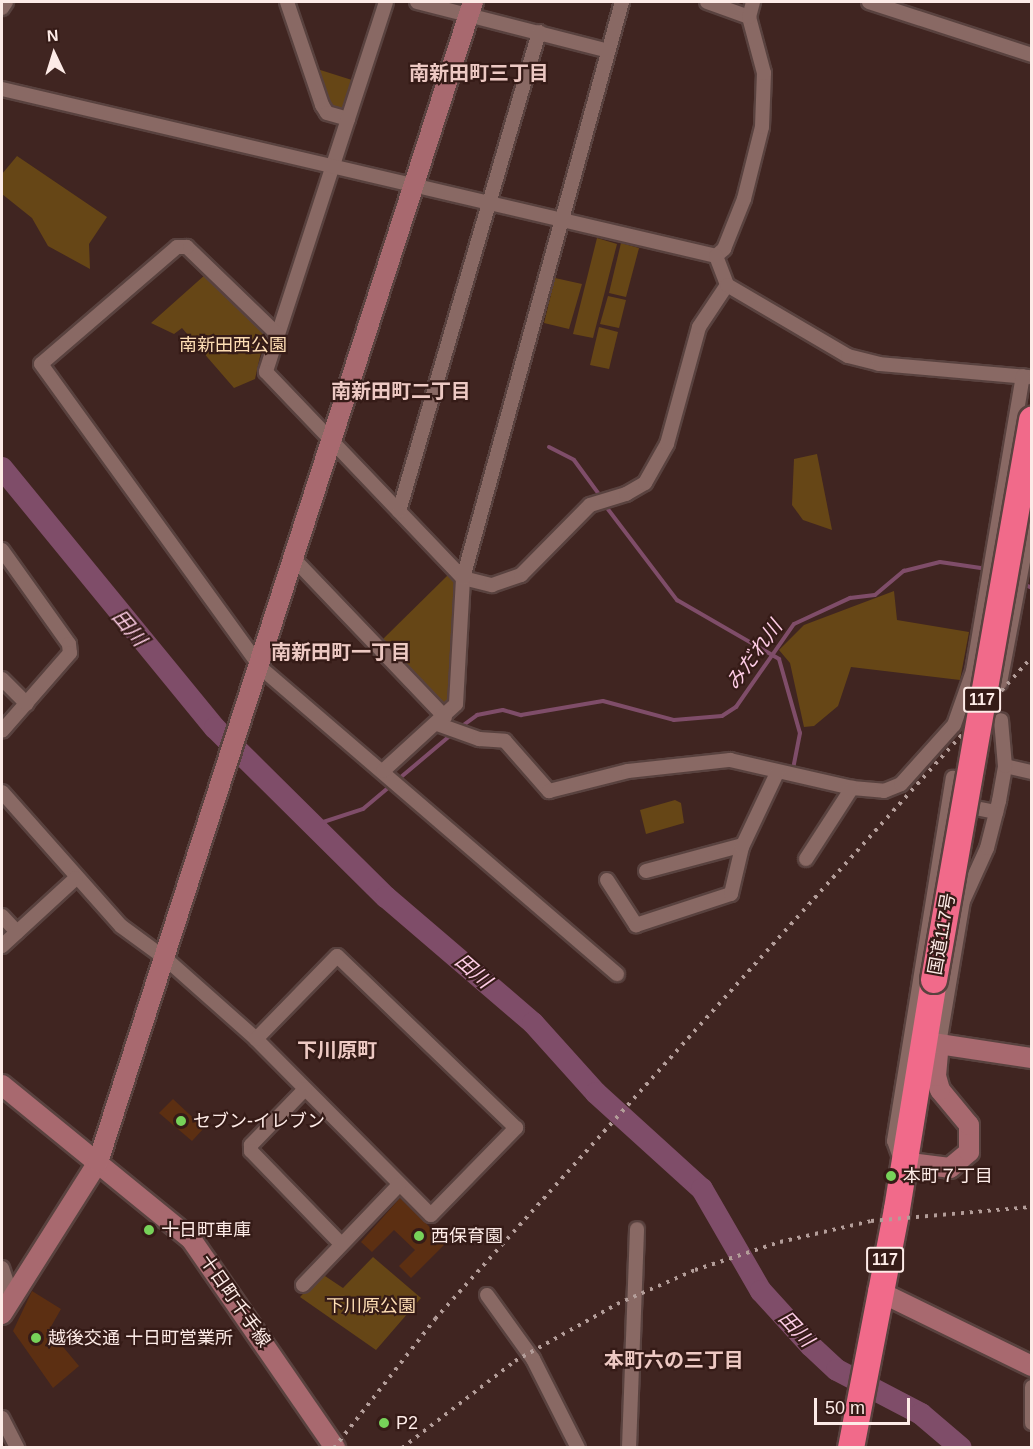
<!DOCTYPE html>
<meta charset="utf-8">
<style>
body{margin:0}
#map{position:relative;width:1033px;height:1449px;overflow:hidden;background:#402521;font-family:Helvetica,"Noto Sans JP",sans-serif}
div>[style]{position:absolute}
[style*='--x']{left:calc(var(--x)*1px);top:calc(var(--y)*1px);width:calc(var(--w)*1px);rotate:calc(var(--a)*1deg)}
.green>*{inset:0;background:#664616}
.stream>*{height:4px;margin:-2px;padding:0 2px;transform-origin:2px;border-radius:2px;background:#7f4d69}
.river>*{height:22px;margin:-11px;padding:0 11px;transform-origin:11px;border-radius:11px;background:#7f4d69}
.building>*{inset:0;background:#5c2f12}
.roads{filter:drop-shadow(2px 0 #59423f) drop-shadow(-2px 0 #59423f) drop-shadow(0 2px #59423f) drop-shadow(0 -2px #59423f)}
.street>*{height:14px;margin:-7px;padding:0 7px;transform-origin:7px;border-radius:7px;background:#896964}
.secondary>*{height:20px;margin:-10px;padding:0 10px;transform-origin:10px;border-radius:10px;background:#a8696f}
.highway>*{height:26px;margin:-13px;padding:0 13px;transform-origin:13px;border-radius:13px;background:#f16a8a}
.rail>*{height:4px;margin-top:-2px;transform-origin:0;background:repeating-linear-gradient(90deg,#b39d99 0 3px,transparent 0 9px)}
.bridges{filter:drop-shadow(2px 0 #59423f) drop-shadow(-2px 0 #59423f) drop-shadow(0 2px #59423f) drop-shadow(0 -2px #59423f)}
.highway-bridge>*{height:26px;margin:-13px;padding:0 13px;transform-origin:13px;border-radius:13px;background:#f16a8a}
.dots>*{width:16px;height:16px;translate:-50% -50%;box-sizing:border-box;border:3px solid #351b17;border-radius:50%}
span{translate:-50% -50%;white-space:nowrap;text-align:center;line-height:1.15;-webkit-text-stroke:4.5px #351b17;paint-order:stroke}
.shield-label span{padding:2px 4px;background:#351b17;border:2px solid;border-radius:4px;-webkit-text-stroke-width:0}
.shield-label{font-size:16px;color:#fdebe7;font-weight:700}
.park-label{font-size:18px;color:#fdddb4}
.street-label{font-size:18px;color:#fdebe7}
.poi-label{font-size:18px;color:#fdebe7}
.left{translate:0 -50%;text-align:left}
.neighbourhood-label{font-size:20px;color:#edc9c3;font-weight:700}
.water-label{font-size:20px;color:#fdcce5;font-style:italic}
.frame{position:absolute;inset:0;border:3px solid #fdebe7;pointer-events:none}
.north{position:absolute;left:24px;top:24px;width:60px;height:60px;-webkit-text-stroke:4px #351b17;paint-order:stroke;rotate:356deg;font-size:16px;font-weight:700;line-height:24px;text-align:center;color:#fdebe7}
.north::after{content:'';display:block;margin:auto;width:21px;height:27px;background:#fdebe7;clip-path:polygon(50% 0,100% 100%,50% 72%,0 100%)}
.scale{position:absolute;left:814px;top:1398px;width:96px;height:27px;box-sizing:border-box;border:3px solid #fdebe7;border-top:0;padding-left:8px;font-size:18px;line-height:21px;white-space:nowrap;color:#fdebe7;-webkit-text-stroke:4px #351b17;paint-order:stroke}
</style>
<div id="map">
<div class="green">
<div style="clip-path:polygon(314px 68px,355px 81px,346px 108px,330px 108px)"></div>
<div style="clip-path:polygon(17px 156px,107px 217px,89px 244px,90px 269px,48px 246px,32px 218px,2px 194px,2px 174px)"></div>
<div style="clip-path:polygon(597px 238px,617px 244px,593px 338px,573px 334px)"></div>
<div style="clip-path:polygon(621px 243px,639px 248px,626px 297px,609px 293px)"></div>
<div style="clip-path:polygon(206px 274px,265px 334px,255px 379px,234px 388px,182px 328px,174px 334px,151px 323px)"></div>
<div style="clip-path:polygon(555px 278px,582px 284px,569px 329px,544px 323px)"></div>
<div style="clip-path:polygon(608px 296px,626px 300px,619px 328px,600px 324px)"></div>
<div style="clip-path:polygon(599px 327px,618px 332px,609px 369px,590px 365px)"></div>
<div style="clip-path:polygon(817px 454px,832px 530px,803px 520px,792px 505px,794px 459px)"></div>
<div style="clip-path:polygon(448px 575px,455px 581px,450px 700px,442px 705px,381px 641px)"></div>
<div style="clip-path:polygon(894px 591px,897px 620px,969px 632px,960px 680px,851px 667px,838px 706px,814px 726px,804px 727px,790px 663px,779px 650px,804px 625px)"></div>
<div style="clip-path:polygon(675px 800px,681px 803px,684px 823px,646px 834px,640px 810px)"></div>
<div style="clip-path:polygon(373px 1257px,421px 1298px,376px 1350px,300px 1297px,322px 1274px,343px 1288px)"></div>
</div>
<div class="stream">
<div style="--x:549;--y:447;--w:28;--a:27"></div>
<div style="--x:574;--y:460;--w:46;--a:53.9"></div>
<div style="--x:604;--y:504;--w:121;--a:52.8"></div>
<div style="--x:677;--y:600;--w:118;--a:30"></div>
<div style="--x:779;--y:659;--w:77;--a:74.2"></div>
<div style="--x:800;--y:733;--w:33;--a:101"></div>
<div style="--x:1021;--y:583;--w:12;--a:24"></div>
<div style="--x:458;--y:729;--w:24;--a:-36"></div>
<div style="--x:477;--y:715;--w:26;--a:-11"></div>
<div style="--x:503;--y:710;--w:19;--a:16"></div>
<div style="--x:521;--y:715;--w:83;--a:-9.7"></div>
<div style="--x:603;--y:701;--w:73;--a:15"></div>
<div style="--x:674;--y:720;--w:48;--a:-4.8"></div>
<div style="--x:722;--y:716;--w:17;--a:-33"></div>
<div style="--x:736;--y:707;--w:101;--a:-55.1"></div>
<div style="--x:794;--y:624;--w:62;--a:-24.9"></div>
<div style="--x:850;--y:598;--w:25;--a:-7"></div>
<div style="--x:875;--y:595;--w:38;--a:-40"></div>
<div style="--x:904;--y:571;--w:37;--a:-14"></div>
<div style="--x:940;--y:562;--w:48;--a:8.5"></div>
<div style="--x:311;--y:826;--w:55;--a:-18.1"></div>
<div style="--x:363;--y:809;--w:116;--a:-40.1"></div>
</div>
<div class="river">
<div style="--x:2;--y:468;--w:336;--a:50.7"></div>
<div style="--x:215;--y:728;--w:240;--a:44.7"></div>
<div style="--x:386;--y:897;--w:194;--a:40.6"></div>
<div style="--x:533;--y:1023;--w:94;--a:48"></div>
<div style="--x:596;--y:1093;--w:143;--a:42.2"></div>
<div style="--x:702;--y:1189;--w:118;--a:60"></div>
<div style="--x:761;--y:1291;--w:74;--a:47.7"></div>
<div style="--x:811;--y:1346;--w:35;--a:43"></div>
<div style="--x:837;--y:1370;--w:95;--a:27.6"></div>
<div style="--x:921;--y:1414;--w:52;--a:40.4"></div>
</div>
<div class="building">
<div style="clip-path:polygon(173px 1099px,204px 1128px,192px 1141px,159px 1113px)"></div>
<div style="clip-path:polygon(400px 1198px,446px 1243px,411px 1278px,399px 1266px,415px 1250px,394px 1230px,372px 1252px,361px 1242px)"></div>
<div style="clip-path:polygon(32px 1291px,61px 1309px,49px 1330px,79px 1366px,53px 1388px,13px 1331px)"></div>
</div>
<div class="roads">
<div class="street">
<div style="--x:287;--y:2;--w:109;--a:71.2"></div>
<div style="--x:322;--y:105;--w:9;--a:58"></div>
<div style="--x:327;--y:113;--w:22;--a:16"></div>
<div style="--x:386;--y:2;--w:389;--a:108"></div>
<div style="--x:266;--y:372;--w:285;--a:46.3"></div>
<div style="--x:463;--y:578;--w:30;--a:14"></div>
<div style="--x:492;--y:585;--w:31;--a:-19"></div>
<div style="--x:521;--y:575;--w:98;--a:-45.4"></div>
<div style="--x:590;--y:505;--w:38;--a:-17"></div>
<div style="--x:626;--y:494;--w:22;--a:-30"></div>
<div style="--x:645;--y:483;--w:45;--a:-60.6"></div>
<div style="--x:667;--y:444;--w:121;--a:-74.7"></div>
<div style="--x:699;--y:327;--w:50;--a:-56.3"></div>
<div style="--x:417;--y:2;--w:194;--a:14.3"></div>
<div style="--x:707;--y:2;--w:45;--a:19.7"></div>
<div style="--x:869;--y:2;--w:171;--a:18"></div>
<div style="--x:2;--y:8;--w:7;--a:-56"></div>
<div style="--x:2;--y:89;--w:733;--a:13.16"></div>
<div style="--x:716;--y:256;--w:11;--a:-41"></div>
<div style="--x:724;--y:249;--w:54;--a:-68.2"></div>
<div style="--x:744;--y:199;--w:74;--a:-76"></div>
<div style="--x:762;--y:127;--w:54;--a:-87.9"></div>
<div style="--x:764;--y:73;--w:58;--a:-105"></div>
<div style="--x:749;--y:17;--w:16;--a:-75"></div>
<div style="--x:716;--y:256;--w:31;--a:69"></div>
<div style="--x:727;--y:285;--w:140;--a:30.4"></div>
<div style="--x:848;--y:356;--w:32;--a:14"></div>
<div style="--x:879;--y:364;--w:151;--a:5"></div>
<div style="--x:278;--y:335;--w:127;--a:-136"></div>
<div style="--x:187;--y:247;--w:10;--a:180"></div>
<div style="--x:177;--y:247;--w:179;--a:139.3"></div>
<div style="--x:41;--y:364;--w:374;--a:54.1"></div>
<div style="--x:260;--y:667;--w:471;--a:40.7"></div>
<div style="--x:399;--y:511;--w:499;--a:-73.7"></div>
<div style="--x:2;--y:550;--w:115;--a:54.5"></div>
<div style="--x:69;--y:644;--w:9;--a:84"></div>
<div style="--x:70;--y:653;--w:103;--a:131.1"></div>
<div style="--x:293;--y:558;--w:220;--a:46.3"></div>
<div style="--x:2;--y:679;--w:35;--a:45"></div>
<div style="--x:1000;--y:683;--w:172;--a:-79.3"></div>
<div style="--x:437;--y:724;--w:45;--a:19.7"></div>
<div style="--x:479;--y:739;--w:26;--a:4"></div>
<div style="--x:505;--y:741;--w:67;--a:48.7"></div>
<div style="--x:549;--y:791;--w:81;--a:-14.2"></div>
<div style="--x:628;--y:771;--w:103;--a:-6.2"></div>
<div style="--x:730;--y:760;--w:125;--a:12.9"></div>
<div style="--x:852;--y:788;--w:32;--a:5"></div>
<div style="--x:884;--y:791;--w:18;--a:-22"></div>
<div style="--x:901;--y:784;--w:79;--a:-48.1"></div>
<div style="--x:954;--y:725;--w:57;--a:-70.6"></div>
<div style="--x:973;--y:671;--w:299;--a:-80.4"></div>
<div style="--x:1005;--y:766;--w:28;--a:13"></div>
<div style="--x:383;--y:771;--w:99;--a:-42.5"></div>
<div style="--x:456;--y:704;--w:126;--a:-86.8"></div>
<div style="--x:463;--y:578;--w:598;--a:-74.57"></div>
<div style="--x:2;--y:792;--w:179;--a:48.4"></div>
<div style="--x:121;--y:926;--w:56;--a:36.3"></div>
<div style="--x:166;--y:959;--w:120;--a:41.6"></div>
<div style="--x:256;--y:1039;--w:248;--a:45.2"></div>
<div style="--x:431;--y:1215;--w:122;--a:-45.7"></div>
<div style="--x:516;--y:1128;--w:248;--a:-136.1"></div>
<div style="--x:337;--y:956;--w:116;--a:134.3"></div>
<div style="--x:960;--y:805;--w:37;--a:11"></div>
<div style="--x:806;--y:859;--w:85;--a:-57.1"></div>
<div style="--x:646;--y:871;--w:100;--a:-15"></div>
<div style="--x:607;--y:880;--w:54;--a:57.2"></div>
<div style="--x:636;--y:925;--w:100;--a:-18.1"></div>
<div style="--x:731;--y:894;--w:48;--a:-76.8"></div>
<div style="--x:742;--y:847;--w:82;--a:-64.7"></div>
<div style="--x:2;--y:916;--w:22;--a:47"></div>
<div style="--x:2;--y:946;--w:100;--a:-42.6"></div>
<div style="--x:939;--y:1044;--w:145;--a:-80.5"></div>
<div style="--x:963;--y:901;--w:58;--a:-65.6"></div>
<div style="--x:987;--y:848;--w:49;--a:-75.7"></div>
<div style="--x:999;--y:801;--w:36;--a:-80"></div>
<div style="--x:1005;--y:766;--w:46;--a:-95"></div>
<div style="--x:305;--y:1089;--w:78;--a:134"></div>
<div style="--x:251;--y:1145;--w:6;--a:90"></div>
<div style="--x:251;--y:1151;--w:129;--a:45.9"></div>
<div style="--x:901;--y:1160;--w:20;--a:-110"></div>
<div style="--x:894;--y:1141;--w:368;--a:-80.8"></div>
<div style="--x:2;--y:1268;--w:31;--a:71"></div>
<div style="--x:303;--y:1285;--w:139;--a:-46.2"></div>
<div style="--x:487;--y:1295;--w:79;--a:54.3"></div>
<div style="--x:533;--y:1359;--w:100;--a:63.2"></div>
<div style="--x:1032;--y:1387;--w:36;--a:90"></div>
<div style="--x:2;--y:1418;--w:34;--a:63"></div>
<div style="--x:629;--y:1448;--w:219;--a:-87.9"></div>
</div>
<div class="secondary">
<div style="--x:2;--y:1085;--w:244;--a:39.2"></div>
<div style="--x:191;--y:1239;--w:254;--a:55.4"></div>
<div style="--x:902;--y:1162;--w:48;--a:7.1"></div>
<div style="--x:950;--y:1168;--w:25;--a:-40"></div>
<div style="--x:969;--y:1152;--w:27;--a:-90"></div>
<div style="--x:969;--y:1125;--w:45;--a:-129.6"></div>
<div style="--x:940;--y:1090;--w:15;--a:-106"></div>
<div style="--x:936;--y:1076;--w:32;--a:-85"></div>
<div style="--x:939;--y:1044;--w:94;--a:8.6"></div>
<div style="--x:878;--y:1291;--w:171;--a:26"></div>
<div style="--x:2;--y:1314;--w:180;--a:-57.7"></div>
<div style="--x:98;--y:1162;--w:1219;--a:-72.09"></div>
</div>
<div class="highway">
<div style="--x:851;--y:1448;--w:243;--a:-79.1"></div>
<div style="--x:897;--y:1209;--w:232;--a:-80.8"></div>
</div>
</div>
<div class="rail">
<div style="--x:334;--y:1448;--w:164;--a:-51.9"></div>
<div style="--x:435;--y:1319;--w:891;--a:-47.96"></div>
<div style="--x:402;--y:1448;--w:143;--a:-37.6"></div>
<div style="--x:515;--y:1361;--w:117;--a:-29.2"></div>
<div style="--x:617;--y:1304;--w:85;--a:-23.6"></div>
<div style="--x:695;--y:1270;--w:89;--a:-18.2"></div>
<div style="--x:780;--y:1242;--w:93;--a:-13"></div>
<div style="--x:871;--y:1221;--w:162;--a:-5"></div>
</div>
<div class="bridges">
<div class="highway-bridge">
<div style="--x:934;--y:980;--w:569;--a:-80.07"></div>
</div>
</div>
<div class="dots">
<div style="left:181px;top:1121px;background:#77d259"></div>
<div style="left:891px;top:1176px;background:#77d259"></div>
<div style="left:149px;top:1230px;background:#77d259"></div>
<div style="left:419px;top:1236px;background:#77d259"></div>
<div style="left:36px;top:1338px;background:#77d259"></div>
<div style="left:384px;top:1423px;background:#77d259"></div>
</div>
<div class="shield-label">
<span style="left:982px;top:700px">117</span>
<span style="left:885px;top:1260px">117</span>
</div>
<div class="park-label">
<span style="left:233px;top:345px">南新田西公園</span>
<span style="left:371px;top:1306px">下川原公園</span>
</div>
<div class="street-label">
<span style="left:942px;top:934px;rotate:-80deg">国道117号</span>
<span style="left:235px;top:1301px;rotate:55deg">十日町千手線</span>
</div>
<div class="poi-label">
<span class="left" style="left:193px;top:1121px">セブン-イレブン</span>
<span class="left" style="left:903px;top:1176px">本町７丁目</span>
<span class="left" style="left:161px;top:1230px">十日町車庫</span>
<span class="left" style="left:431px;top:1236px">西保育園</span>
<span class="left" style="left:48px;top:1338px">越後交通 十日町営業所</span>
<span class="left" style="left:396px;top:1423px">P2</span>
</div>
<div class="neighbourhood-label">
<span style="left:479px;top:73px">南新田町三丁目</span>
<span style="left:401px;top:391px">南新田町二丁目</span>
<span style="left:341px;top:652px">南新田町一丁目</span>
<span style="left:337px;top:1050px">下川原町</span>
<span style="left:674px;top:1360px">本町六の三丁目</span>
</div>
<div class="water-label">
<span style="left:129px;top:628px;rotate:50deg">田川</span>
<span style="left:754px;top:655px;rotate:-54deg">みだれ川</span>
<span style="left:473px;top:971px;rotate:41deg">田川</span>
<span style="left:796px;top:1329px;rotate:47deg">田川</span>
</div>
<div class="frame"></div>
<div class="north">N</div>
<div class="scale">50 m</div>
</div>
